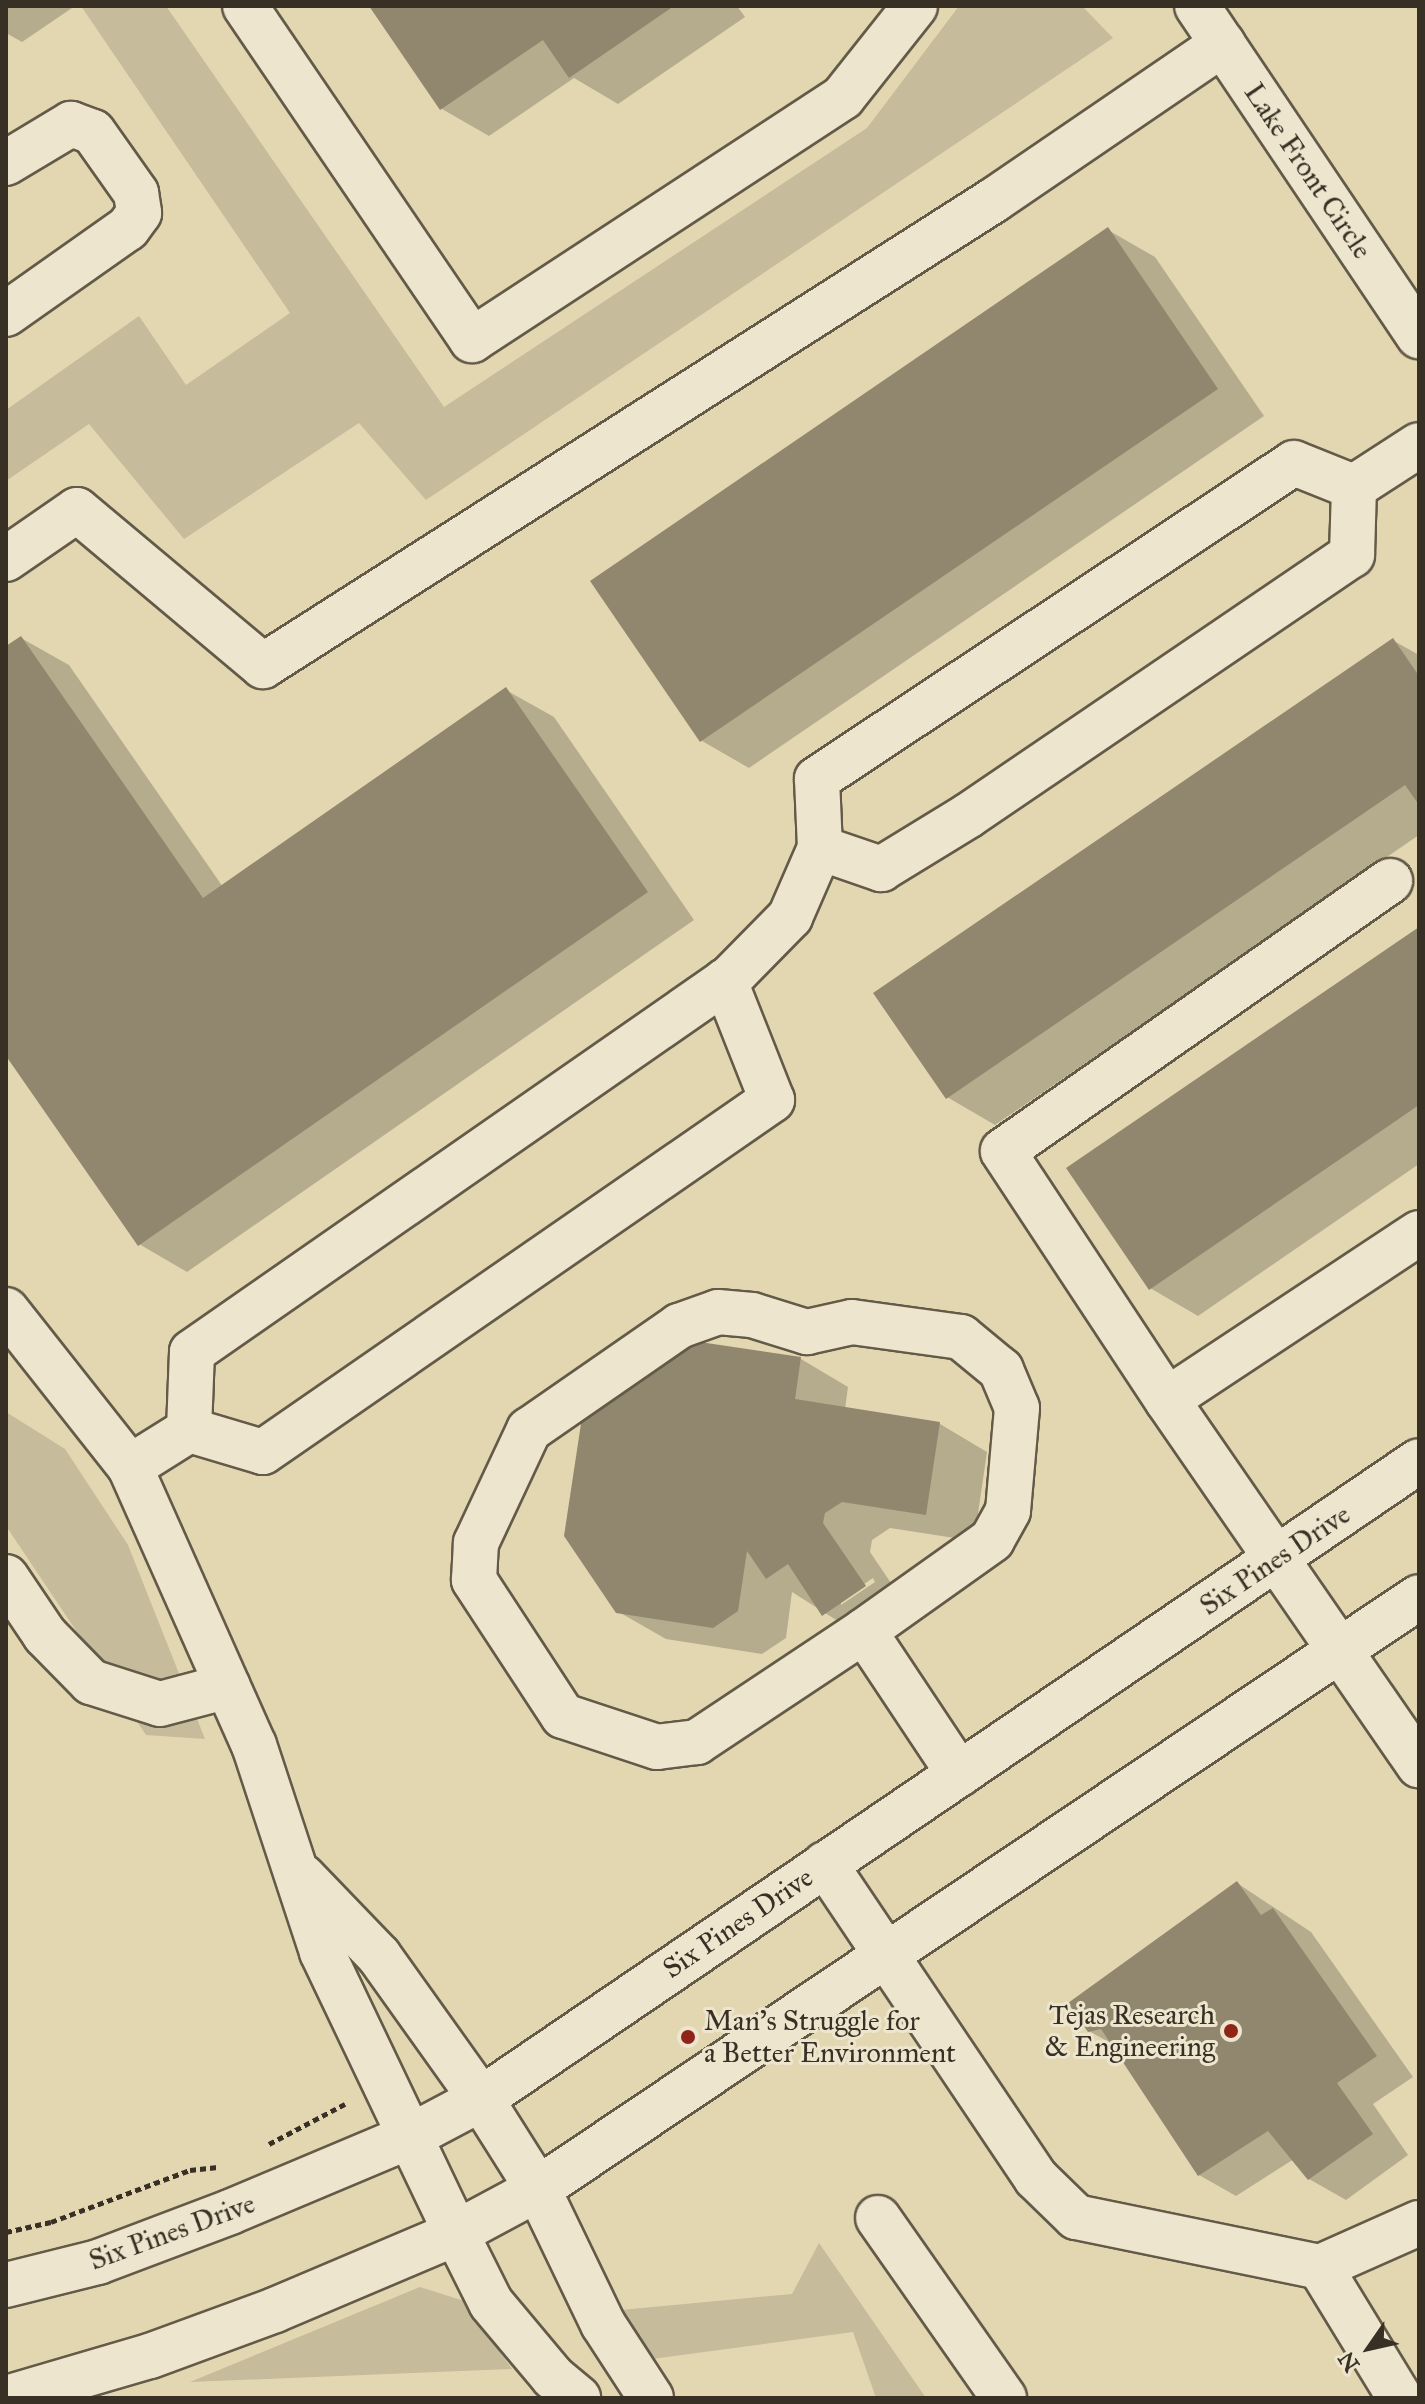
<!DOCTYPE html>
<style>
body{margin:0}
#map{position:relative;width:1425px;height:2404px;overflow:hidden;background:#e3d7b2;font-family:"IM FELL Great Primer",serif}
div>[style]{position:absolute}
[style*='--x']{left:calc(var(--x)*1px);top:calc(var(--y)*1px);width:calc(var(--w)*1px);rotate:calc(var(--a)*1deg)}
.green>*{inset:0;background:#c6bb9a}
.shadow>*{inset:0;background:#0003}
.building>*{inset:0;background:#91876e}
.path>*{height:5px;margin-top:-2.5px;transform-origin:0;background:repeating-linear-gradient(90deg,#383024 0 6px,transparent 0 10px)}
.roads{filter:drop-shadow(2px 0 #635a48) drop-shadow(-2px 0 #635a48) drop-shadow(0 2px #635a48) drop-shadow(0 -2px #635a48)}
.minor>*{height:44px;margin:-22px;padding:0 22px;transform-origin:22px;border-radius:22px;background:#ede5cd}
.dots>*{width:22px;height:22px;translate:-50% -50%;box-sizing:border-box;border:4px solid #ede5cd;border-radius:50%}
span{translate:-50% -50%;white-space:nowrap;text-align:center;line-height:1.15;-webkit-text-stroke:6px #ede5cd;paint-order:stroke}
.street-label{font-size:28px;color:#383024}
.poi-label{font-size:28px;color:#383024}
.right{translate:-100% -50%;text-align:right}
.left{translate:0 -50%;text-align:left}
.frame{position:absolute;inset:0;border:8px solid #383024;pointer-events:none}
.north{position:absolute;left:1329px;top:2308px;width:80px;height:80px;-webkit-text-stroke:6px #ede5cd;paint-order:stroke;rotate:236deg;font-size:22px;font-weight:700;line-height:32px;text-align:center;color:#383024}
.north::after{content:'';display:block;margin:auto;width:28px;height:36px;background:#383024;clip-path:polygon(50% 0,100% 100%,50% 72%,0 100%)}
</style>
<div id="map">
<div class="green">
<div style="clip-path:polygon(81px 6px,166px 6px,444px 407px,867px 128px,959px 6px,1082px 6px,1113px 38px,426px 500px,359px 423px,184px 539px,89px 424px,6px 481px,6px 410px,139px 316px,186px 385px,290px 313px)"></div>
<div style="clip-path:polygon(6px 1412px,65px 1449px,128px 1545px,205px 1739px,146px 1735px,6px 1526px)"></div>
<div style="clip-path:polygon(819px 2243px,926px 2398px,876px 2398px,853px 2332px,652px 2359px,621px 2310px,792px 2294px)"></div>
<div style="clip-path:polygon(420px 2287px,464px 2301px,512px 2369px,190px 2382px)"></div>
</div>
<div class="shadow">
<div style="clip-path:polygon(6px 6px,75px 6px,22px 42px,6px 33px)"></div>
<div style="clip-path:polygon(371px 6px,737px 6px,745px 17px,618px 104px,574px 78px,489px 136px,442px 109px)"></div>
<div style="clip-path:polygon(1108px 230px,1155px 257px,1264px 416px,749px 768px,702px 741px)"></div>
<div style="clip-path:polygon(21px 638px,69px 665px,223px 887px,506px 690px,554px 717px,694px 920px,187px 1272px,139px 1244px,6px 1052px,6px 649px)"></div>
<div style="clip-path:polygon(1394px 641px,1419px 655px,1419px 835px,995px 1125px,947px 1097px)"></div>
<div style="clip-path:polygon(1419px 929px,1419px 1164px,1198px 1316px,1150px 1288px)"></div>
<div style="clip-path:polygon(evenodd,694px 1343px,801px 1359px,848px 1387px,845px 1409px,940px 1424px,987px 1452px,974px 1541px,890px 1528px,872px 1540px,870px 1552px,912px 1614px,871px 1642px,792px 1592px,786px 1638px,762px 1654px,666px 1639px,617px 1611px,694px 1343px,873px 1578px,875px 1582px,841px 1605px,841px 1600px,873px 1578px)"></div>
<div style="clip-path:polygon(1237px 1883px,1311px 1932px,1413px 2077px,1373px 2104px,1408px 2155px,1346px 2200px,1309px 2179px,1294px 2159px,1236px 2196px,1199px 2175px,1114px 2045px,1089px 2031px)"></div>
</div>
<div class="building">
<div style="clip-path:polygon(369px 6px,674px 6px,569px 78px,543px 40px,440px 110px)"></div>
<div style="clip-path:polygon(1108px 227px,1218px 389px,700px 742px,590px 581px)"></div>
<div style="clip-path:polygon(21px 636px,203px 898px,506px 687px,648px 892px,138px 1246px,6px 1056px,6px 646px)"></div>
<div style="clip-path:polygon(1393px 638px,1419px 676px,1419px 805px,1405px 785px,946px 1099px,873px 993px)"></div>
<div style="clip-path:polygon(1419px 927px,1419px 1105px,1149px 1290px,1066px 1168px)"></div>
<div style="clip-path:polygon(693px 1341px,801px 1357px,795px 1399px,940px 1422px,926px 1515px,842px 1502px,825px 1513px,823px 1523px,866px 1586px,822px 1616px,788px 1564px,766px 1579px,747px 1551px,738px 1611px,713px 1628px,616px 1613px,564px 1536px,582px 1417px)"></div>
<div style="clip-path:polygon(1237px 1881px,1261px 1915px,1273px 1908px,1377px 2056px,1337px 2083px,1373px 2134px,1308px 2180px,1268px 2131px,1198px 2176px,1101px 2029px,1088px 2032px,1068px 2003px)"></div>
</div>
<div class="path">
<div style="--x:269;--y:2144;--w:86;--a:-27.8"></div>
<div style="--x:6;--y:2232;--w:46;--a:-12.5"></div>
<div style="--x:51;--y:2222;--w:148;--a:-20.5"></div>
<div style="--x:190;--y:2170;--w:28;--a:-6"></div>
</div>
<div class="roads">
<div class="minor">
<div style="--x:245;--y:6;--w:404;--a:55.8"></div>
<div style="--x:472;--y:340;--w:443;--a:-33.2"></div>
<div style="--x:843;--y:97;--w:116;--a:-51.6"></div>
<div style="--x:1197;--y:6;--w:398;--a:56.1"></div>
<div style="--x:6;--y:163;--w:76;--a:-31"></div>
<div style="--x:71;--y:124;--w:23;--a:20"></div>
<div style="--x:93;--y:132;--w:75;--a:54.8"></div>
<div style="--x:136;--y:193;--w:20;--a:81"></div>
<div style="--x:139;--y:213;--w:19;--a:126"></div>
<div style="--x:128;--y:228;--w:149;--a:144.8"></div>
<div style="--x:1354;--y:487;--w:77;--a:-32.9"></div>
<div style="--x:6;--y:559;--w:86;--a:-34.6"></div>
<div style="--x:77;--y:510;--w:243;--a:40"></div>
<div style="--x:263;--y:666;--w:867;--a:-32.52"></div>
<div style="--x:994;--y:200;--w:277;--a:-34.3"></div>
<div style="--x:820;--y:848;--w:65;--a:19"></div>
<div style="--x:881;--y:869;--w:103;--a:-31.5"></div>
<div style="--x:969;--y:815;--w:463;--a:-34.2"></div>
<div style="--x:1352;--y:555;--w:68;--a:-88.3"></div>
<div style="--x:1419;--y:1233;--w:302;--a:146.5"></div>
<div style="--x:1167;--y:1400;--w:444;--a:55.4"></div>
<div style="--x:6;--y:1310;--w:200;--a:51.7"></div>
<div style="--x:130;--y:1467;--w:304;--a:66"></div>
<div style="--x:254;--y:1745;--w:218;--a:71.8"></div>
<div style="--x:322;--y:1952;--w:311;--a:64.5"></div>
<div style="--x:456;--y:2233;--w:78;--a:63.4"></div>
<div style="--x:491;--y:2303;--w:97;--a:50"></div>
<div style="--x:553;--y:2377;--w:33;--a:40"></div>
<div style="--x:1167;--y:1400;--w:298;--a:-123.4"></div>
<div style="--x:1003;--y:1151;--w:472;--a:-34.9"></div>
<div style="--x:189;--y:1430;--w:78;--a:-87.8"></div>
<div style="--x:192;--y:1352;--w:655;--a:-34.81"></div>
<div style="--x:730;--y:978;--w:86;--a:-45.5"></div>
<div style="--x:790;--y:917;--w:75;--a:-66.5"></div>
<div style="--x:820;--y:848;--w:69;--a:-92.5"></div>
<div style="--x:817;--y:779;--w:572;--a:-33.52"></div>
<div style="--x:1294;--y:463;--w:65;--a:21.8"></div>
<div style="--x:130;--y:1467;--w:70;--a:-32.1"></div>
<div style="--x:189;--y:1430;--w:77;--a:16.6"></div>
<div style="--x:263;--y:1452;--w:619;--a:-34.67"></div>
<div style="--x:772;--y:1100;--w:128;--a:-111.6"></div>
<div style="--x:6;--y:1577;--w:70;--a:56.1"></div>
<div style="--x:45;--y:1635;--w:66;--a:45.6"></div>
<div style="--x:91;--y:1682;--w:72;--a:17.7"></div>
<div style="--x:160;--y:1704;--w:70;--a:-14.8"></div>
<div style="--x:864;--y:1631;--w:201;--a:146.4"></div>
<div style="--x:697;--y:1742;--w:40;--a:172.9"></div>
<div style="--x:657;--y:1747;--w:99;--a:-161.7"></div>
<div style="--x:563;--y:1716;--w:163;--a:-123.2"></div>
<div style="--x:474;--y:1580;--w:37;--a:-87"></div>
<div style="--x:476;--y:1543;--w:125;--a:-64.9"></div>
<div style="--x:529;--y:1430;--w:183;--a:-34.7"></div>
<div style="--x:679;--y:1326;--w:41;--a:-19.7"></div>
<div style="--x:718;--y:1312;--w:34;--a:5"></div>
<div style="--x:752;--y:1315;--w:58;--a:17.2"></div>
<div style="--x:807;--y:1332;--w:46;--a:-12.5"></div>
<div style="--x:852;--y:1322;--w:110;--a:7.8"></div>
<div style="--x:961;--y:1337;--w:52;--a:39.5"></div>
<div style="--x:1001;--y:1370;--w:41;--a:67.2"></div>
<div style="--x:1017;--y:1408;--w:103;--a:95"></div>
<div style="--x:1008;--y:1511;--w:33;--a:119"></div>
<div style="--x:992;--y:1540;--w:157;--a:144.6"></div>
<div style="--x:864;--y:1631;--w:172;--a:56.4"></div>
<div style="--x:825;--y:1864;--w:378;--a:56.1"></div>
<div style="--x:1036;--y:2178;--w:56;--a:44.3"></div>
<div style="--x:1076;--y:2217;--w:249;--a:11.6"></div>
<div style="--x:1320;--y:2267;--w:108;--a:-24"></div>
<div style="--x:303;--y:1877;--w:110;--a:46.1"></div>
<div style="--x:379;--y:1956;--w:176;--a:54.5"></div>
<div style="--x:481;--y:2099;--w:107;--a:57.7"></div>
<div style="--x:538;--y:2189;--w:150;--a:64.3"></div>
<div style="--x:603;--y:2324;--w:88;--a:57"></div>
<div style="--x:878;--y:2218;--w:220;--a:55"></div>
<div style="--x:1320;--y:2267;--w:153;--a:58.6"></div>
<div style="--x:6;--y:2285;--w:95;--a:-14"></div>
<div style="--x:98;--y:2262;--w:141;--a:-20.7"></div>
<div style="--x:230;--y:2212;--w:196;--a:-22.8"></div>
<div style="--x:411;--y:2136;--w:79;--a:-27.9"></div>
<div style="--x:481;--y:2099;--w:1134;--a:-34.22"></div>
<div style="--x:6;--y:2398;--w:150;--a:-16.3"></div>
<div style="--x:150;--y:2356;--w:133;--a:-20.2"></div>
<div style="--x:275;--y:2310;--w:197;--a:-23"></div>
<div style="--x:456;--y:2233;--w:93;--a:-28.2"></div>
<div style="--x:538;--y:2189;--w:1061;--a:-33.9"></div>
</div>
</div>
<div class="dots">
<div style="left:1231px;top:2031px;background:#8f2418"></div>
<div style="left:688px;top:2037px;background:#8f2418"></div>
</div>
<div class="street-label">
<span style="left:1308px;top:171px;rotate:56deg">Lake Front Circle</span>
<span style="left:1275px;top:1560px;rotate:-34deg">Six Pines Drive</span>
<span style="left:738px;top:1923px;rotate:-34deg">Six Pines Drive</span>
<span style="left:172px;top:2232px;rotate:-20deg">Six Pines Drive</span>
</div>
<div class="poi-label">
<span class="right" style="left:1215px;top:2031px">Tejas Research<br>&amp; Engineering</span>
<span class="left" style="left:704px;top:2037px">Man's Struggle for<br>a Better Environment</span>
</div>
<div class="frame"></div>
<div class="north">N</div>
</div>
